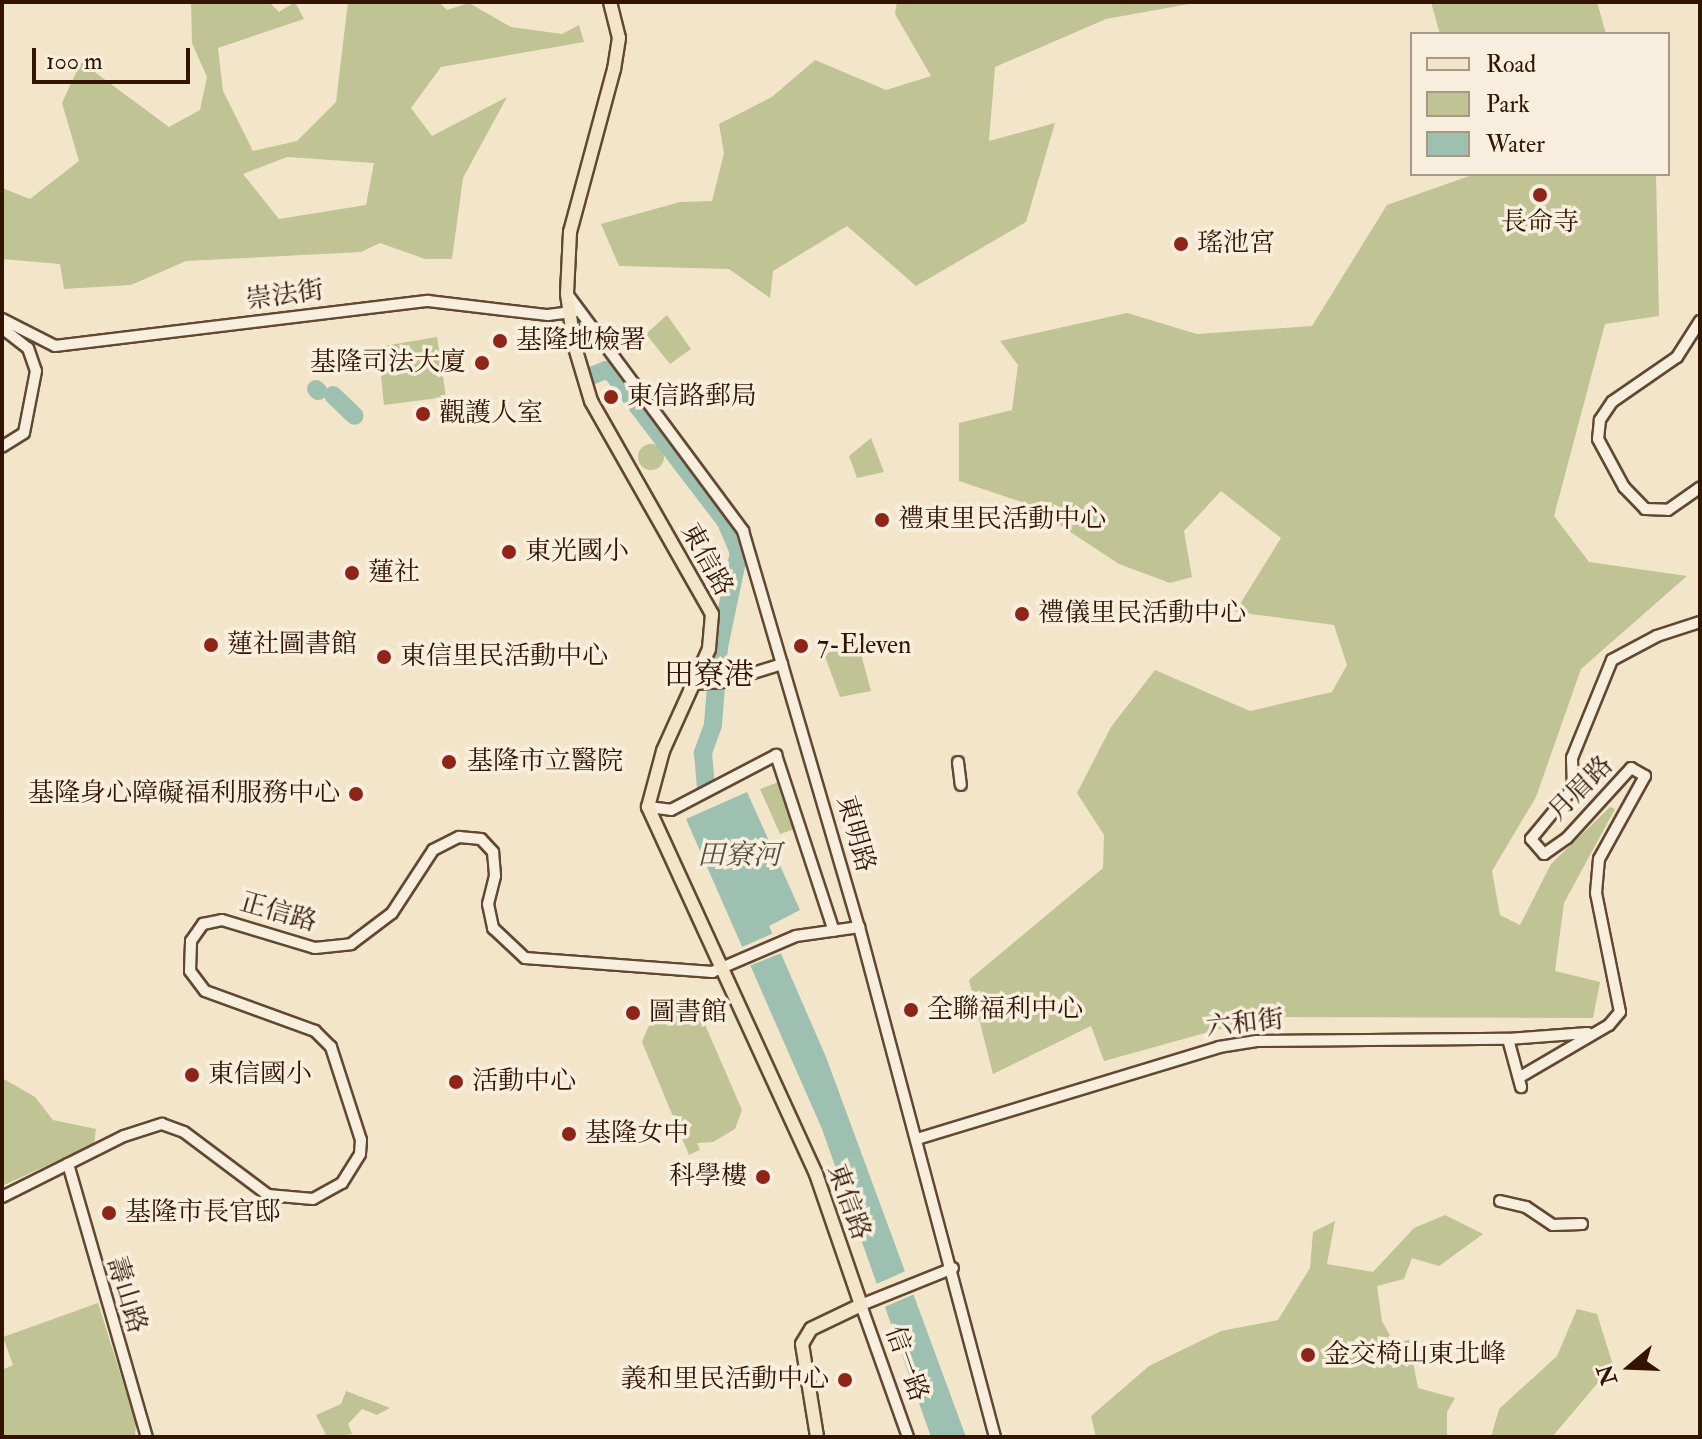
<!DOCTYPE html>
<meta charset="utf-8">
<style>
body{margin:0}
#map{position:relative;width:1702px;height:1439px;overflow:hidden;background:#f3e5ca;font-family:"IM FELL Double Pica","Noto Serif TC",serif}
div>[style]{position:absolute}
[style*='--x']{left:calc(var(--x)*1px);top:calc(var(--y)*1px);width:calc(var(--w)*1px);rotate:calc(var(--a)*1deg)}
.green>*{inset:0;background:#c0c393}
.round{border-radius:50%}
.water>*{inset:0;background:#9dc0b0}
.pier>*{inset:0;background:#f3e5ca}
.river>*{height:18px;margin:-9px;padding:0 9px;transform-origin:9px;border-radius:9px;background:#9dc0b0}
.roads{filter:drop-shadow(2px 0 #624832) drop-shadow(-2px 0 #624832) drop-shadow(0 2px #624832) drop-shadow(0 -2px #624832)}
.minor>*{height:10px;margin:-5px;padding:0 5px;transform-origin:5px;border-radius:5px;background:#f7eedd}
.major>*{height:12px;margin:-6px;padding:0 6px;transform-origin:6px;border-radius:6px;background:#f3e5ca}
.dots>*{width:22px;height:22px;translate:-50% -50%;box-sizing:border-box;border:4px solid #f7eedd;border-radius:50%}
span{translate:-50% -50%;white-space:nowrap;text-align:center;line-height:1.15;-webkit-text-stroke:7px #f7eedd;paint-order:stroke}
.poi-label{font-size:26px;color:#321400}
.left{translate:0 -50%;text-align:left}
.right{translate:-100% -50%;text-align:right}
.street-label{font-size:26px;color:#321400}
.water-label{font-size:28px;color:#57503e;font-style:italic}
.quarter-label{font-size:30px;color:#321400}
.frame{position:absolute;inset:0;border:4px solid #321400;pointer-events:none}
.legend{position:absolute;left:1410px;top:32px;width:260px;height:144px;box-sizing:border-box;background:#f7eedd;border:2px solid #a89785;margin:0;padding:10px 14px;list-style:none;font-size:24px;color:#321400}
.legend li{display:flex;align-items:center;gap:16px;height:40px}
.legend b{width:40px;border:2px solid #a89785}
.north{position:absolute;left:1590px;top:1327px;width:80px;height:80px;-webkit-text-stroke:6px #f7eedd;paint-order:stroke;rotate:251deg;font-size:22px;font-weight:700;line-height:32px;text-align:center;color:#321400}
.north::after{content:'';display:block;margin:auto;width:28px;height:36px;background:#321400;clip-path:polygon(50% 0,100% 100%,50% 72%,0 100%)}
.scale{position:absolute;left:32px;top:48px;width:158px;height:36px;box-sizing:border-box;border:4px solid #321400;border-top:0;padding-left:10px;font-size:24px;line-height:28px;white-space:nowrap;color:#321400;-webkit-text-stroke:6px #f7eedd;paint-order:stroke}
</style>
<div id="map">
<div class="green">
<div style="clip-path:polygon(evenodd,191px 2px,269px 2px,279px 12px,295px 2px,304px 19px,218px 48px,223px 91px,253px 151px,297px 141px,336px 102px,348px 2px,439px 2px,447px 10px,469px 3px,511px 27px,562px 34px,579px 25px,584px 42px,441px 67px,411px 108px,432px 136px,507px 97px,463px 178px,452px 259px,425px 259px,380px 243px,361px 252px,186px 261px,131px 285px,64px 289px,60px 264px,2px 259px,2px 188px,30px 199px,79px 161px,62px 103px,81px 62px,169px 127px,200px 110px,207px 77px,192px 43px,191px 2px,287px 157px,374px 163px,366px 205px,279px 219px,243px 174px,287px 157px)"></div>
<div style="clip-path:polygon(897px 2px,1200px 2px,1106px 19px,995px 67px,989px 141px,1055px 123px,1026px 222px,916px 286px,847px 226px,773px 271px,770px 298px,729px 269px,619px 266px,601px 224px,680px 202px,712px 201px,724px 153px,719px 124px,772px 97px,815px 60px,886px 90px,931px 76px,895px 14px)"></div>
<div style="clip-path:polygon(1431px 2px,1597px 2px,1606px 34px,1440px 34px)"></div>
<div style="clip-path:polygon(1475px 174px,1656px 174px,1659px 316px,1605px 324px,1554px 516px,1589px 562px,1687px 576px,1581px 669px,1536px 797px,1492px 871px,1500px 915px,1520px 925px,1551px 864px,1610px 807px,1615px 809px,1564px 903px,1555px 971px,1600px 982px,1593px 1018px,1263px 1017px,1104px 1061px,1091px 1026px,993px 1074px,969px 980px,1103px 868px,1104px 835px,1077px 793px,1111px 727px,1155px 670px,1250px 711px,1332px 692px,1347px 665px,1334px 625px,1235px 612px,1281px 538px,1221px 491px,1184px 531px,1192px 577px,1170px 583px,1119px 564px,1028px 504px,959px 481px,959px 423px,1012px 410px,1018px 365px,1000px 341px,1127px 313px,1197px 334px,1312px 326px,1387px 205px)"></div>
<div style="clip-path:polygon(667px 315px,691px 349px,670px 364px,646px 334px)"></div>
<div style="clip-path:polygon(437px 337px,446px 397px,384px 405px,378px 347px)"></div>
<div style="clip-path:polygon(871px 438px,884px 472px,857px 478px,849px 456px)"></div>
<div class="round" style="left:638px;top:444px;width:26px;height:26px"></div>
<div style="clip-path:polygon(858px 643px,871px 691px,840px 697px,824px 654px)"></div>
<div style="clip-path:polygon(784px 780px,800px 827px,780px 834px,760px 789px)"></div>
<div style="clip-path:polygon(674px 1007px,700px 1013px,742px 1110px,735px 1129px,713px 1142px,697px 1143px,700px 1150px,689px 1155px,642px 1042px,652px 1018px)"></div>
<div style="clip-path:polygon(2px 1078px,35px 1097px,53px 1120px,96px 1129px,94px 1144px,2px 1186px)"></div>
<div style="clip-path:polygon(1445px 1215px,1483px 1234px,1439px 1266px,1412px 1258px,1404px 1279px,1377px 1286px,1382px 1321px,1394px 1343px,1409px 1340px,1418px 1388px,1455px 1398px,1447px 1412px,1447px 1437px,1096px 1437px,1091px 1416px,1149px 1366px,1221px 1331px,1278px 1320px,1310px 1268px,1313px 1232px,1335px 1221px,1327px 1264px,1373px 1272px,1414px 1228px)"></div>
<div style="clip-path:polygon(98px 1303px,136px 1424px,135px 1437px,2px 1437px,2px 1370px,13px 1365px,3px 1337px)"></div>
<div style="clip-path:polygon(1577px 1309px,1597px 1314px,1613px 1365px,1552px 1437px,1491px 1437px,1499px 1409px,1557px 1356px)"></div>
<div style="clip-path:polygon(346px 1391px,390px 1408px,377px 1415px,362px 1409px,348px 1424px,352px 1434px,327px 1437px,316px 1415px,341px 1404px)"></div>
</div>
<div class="water">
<div style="clip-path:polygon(747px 792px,800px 910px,769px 926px,826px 1057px,966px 1437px,931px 1437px,822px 1129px,686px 819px)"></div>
</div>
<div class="pier">
<div style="clip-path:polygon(776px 932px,784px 952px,749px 966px,740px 948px)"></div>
<div style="clip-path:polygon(908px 1270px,917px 1293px,882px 1308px,874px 1285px)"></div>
</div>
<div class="river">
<div style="--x:591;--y:376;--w:16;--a:-22"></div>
<div style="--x:606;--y:370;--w:8;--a:30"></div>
<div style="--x:613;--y:374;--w:186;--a:52.6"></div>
<div style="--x:726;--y:522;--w:33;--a:67"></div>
<div style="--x:739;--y:552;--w:97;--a:101.9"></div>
<div style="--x:719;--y:647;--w:78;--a:94.4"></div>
<div style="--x:713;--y:725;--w:30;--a:110"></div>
<div style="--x:703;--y:753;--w:36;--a:85"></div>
<div style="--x:316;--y:389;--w:3;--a:45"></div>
<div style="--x:333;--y:395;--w:30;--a:44"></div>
</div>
<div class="roads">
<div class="minor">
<div style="--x:568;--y:295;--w:294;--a:53.4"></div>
<div style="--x:743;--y:531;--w:413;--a:73.7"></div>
<div style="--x:859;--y:927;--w:528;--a:75.07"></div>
<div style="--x:2;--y:319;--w:59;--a:27"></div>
<div style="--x:55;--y:346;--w:376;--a:-6.9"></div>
<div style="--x:428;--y:301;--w:121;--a:6.7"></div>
<div style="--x:548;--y:315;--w:26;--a:-7"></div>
<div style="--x:1700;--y:321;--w:43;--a:122.6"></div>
<div style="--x:1677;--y:357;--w:79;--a:145.3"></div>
<div style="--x:1612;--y:402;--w:22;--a:124"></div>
<div style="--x:1600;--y:420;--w:19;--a:96"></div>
<div style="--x:1598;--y:439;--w:55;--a:61.6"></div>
<div style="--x:1624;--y:487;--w:30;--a:46"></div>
<div style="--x:1645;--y:509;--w:23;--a:2"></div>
<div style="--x:1668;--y:510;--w:39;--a:-35"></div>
<div style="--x:2;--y:328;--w:33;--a:38"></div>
<div style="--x:28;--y:348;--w:24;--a:71"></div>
<div style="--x:36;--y:371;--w:63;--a:101"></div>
<div style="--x:24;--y:433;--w:26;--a:148"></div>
<div style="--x:695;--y:684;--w:29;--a:-4"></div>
<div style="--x:724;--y:682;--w:61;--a:-17.2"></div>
<div style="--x:958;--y:762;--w:23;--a:83"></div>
<div style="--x:648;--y:807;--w:23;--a:7"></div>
<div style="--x:671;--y:810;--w:119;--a:-27.6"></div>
<div style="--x:776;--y:755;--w:185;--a:71.8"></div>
<div style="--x:1508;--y:1039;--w:50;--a:74.8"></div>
<div style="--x:1520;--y:1077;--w:103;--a:-30.3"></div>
<div style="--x:1609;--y:1025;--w:17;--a:-50"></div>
<div style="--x:1620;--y:1012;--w:121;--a:-101.4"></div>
<div style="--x:1596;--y:893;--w:34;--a:-85"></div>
<div style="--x:1599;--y:859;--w:95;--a:-61"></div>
<div style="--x:1645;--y:776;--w:16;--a:-150"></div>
<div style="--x:1631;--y:768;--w:95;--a:132.4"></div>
<div style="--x:1567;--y:838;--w:28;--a:145"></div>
<div style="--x:1544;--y:854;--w:20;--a:-131"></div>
<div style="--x:1531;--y:839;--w:66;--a:-50.5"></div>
<div style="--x:1573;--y:788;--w:30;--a:-92"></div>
<div style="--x:1572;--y:758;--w:106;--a:-67.8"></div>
<div style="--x:1612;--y:660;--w:51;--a:-28.1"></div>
<div style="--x:1657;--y:636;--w:45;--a:-18"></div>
<div style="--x:917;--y:1139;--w:316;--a:-16.9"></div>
<div style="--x:1219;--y:1047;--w:38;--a:-9"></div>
<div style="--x:1257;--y:1041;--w:251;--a:-0.5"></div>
<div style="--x:1508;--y:1039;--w:80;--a:-4.3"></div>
<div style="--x:68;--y:1164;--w:284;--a:73.9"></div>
<div style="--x:2;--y:1197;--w:136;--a:-26.6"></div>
<div style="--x:124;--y:1136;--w:40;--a:-18"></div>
<div style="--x:162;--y:1124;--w:23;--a:20"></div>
<div style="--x:184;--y:1132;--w:105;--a:36.9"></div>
<div style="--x:268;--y:1195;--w:45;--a:5.1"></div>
<div style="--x:313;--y:1199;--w:33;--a:-29"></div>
<div style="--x:342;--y:1183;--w:34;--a:-58"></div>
<div style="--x:360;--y:1154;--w:14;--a:-86"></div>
<div style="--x:361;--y:1140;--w:98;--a:-107.9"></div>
<div style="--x:331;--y:1047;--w:23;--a:-135"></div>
<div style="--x:315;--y:1031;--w:117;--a:-160"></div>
<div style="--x:205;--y:991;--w:25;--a:-127"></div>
<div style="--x:190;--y:971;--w:30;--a:-88"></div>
<div style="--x:191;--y:941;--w:21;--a:-55"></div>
<div style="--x:203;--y:924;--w:19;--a:-12"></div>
<div style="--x:222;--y:920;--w:97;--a:16.8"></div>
<div style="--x:315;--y:948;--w:36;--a:-6"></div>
<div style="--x:351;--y:944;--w:51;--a:-37.1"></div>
<div style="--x:392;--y:913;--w:75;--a:-56.9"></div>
<div style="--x:433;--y:850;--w:29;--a:-27"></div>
<div style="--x:459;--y:837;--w:22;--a:5"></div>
<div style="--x:481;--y:839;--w:18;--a:47"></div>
<div style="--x:493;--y:852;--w:24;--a:85"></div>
<div style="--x:495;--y:876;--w:29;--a:104"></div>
<div style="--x:488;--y:904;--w:25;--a:78"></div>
<div style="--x:493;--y:928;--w:44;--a:43.2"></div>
<div style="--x:525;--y:958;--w:188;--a:4.3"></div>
<div style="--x:712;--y:972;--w:91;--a:-23.2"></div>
<div style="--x:796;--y:936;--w:64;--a:-8.1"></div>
<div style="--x:1500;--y:1201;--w:27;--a:13"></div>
<div style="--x:1526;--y:1207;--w:32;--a:34"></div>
<div style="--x:1553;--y:1225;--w:29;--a:-2"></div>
<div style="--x:908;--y:1437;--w:140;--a:-109.6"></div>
<div style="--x:861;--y:1305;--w:99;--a:-21.9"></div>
</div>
<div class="major">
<div style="--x:610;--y:2;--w:37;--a:76"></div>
<div style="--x:619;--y:38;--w:31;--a:99"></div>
<div style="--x:614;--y:69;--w:169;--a:105.1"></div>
<div style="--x:570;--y:232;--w:62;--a:92.8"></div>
<div style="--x:567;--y:294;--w:50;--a:82"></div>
<div style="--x:574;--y:344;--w:59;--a:73.4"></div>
<div style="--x:591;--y:401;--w:245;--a:60.4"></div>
<div style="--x:712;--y:614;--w:35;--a:95"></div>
<div style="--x:709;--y:649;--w:112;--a:114.3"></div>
<div style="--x:663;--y:751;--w:58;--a:105"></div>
<div style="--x:648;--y:807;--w:404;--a:65.4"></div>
<div style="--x:816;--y:1174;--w:139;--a:71"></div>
<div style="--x:861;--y:1305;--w:55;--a:154.4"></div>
<div style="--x:811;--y:1329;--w:17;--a:121"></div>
<div style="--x:802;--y:1344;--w:94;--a:80.8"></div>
</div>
</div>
<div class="dots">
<div style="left:1540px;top:195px;background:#8f2418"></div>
<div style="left:1181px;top:244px;background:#8f2418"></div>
<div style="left:500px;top:341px;background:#8f2418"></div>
<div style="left:482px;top:363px;background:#8f2418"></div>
<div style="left:611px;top:397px;background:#8f2418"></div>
<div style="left:423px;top:414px;background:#8f2418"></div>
<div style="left:882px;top:520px;background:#8f2418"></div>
<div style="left:509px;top:552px;background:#8f2418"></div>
<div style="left:352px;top:573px;background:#8f2418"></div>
<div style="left:1022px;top:614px;background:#8f2418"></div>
<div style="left:211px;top:645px;background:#8f2418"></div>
<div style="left:801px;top:646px;background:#8f2418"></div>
<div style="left:384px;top:657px;background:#8f2418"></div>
<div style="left:449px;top:762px;background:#8f2418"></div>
<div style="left:356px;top:794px;background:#8f2418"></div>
<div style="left:911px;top:1010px;background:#8f2418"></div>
<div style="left:633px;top:1013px;background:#8f2418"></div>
<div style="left:192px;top:1075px;background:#8f2418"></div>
<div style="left:456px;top:1082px;background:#8f2418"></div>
<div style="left:569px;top:1134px;background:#8f2418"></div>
<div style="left:763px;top:1177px;background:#8f2418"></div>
<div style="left:109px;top:1213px;background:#8f2418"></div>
<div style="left:1308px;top:1355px;background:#8f2418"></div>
<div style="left:845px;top:1380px;background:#8f2418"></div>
</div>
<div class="poi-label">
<span style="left:1540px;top:223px">長命寺</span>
<span class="left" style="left:1197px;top:244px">瑤池宮</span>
<span class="left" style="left:516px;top:341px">基隆地檢署</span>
<span class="right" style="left:466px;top:363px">基隆司法大廈</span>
<span class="left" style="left:627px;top:397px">東信路郵局</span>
<span class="left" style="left:439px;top:414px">觀護人室</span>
<span class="left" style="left:898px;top:520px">禮東里民活動中心</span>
<span class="left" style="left:525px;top:552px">東光國小</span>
<span class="left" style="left:368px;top:573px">蓮社</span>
<span class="left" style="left:1038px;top:614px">禮儀里民活動中心</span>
<span class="left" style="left:227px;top:645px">蓮社圖書館</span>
<span class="left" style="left:817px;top:646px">7-Eleven</span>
<span class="left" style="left:400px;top:657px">東信里民活動中心</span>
<span class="left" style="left:467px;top:762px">基隆市立醫院</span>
<span class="right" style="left:340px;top:794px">基隆身心障礙福利服務中心</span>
<span class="left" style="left:927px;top:1010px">全聯福利中心</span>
<span class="left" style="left:649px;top:1013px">圖書館</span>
<span class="left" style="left:208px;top:1075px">東信國小</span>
<span class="left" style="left:472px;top:1082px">活動中心</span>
<span class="left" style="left:585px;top:1134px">基隆女中</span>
<span class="right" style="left:747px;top:1177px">科學樓</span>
<span class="left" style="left:125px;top:1213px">基隆市長官邸</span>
<span class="left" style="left:1324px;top:1355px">金交椅山東北峰</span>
<span class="right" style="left:829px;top:1380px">義和里民活動中心</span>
</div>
<div class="street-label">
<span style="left:285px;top:296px;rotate:-8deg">崇法街</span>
<span style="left:706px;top:560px;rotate:61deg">東信路</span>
<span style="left:1581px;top:789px;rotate:-45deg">月眉路</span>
<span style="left:855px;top:834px;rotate:74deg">東明路</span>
<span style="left:278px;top:913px;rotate:16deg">正信路</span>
<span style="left:1245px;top:1024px;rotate:-6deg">六和街</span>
<span style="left:848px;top:1202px;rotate:70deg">東信路</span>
<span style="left:126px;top:1295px;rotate:73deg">壽山路</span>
<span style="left:906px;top:1364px;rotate:70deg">信一路</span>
</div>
<div class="water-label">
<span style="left:739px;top:856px">田寮河</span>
</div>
<div class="quarter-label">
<span style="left:709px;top:675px">田寮港</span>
</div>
<div class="frame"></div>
<ul class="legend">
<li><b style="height:10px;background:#f3e5ca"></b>Road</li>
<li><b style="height:22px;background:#c0c393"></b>Park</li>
<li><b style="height:22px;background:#9dc0b0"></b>Water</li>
</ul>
<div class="north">N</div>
<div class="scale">100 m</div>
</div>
